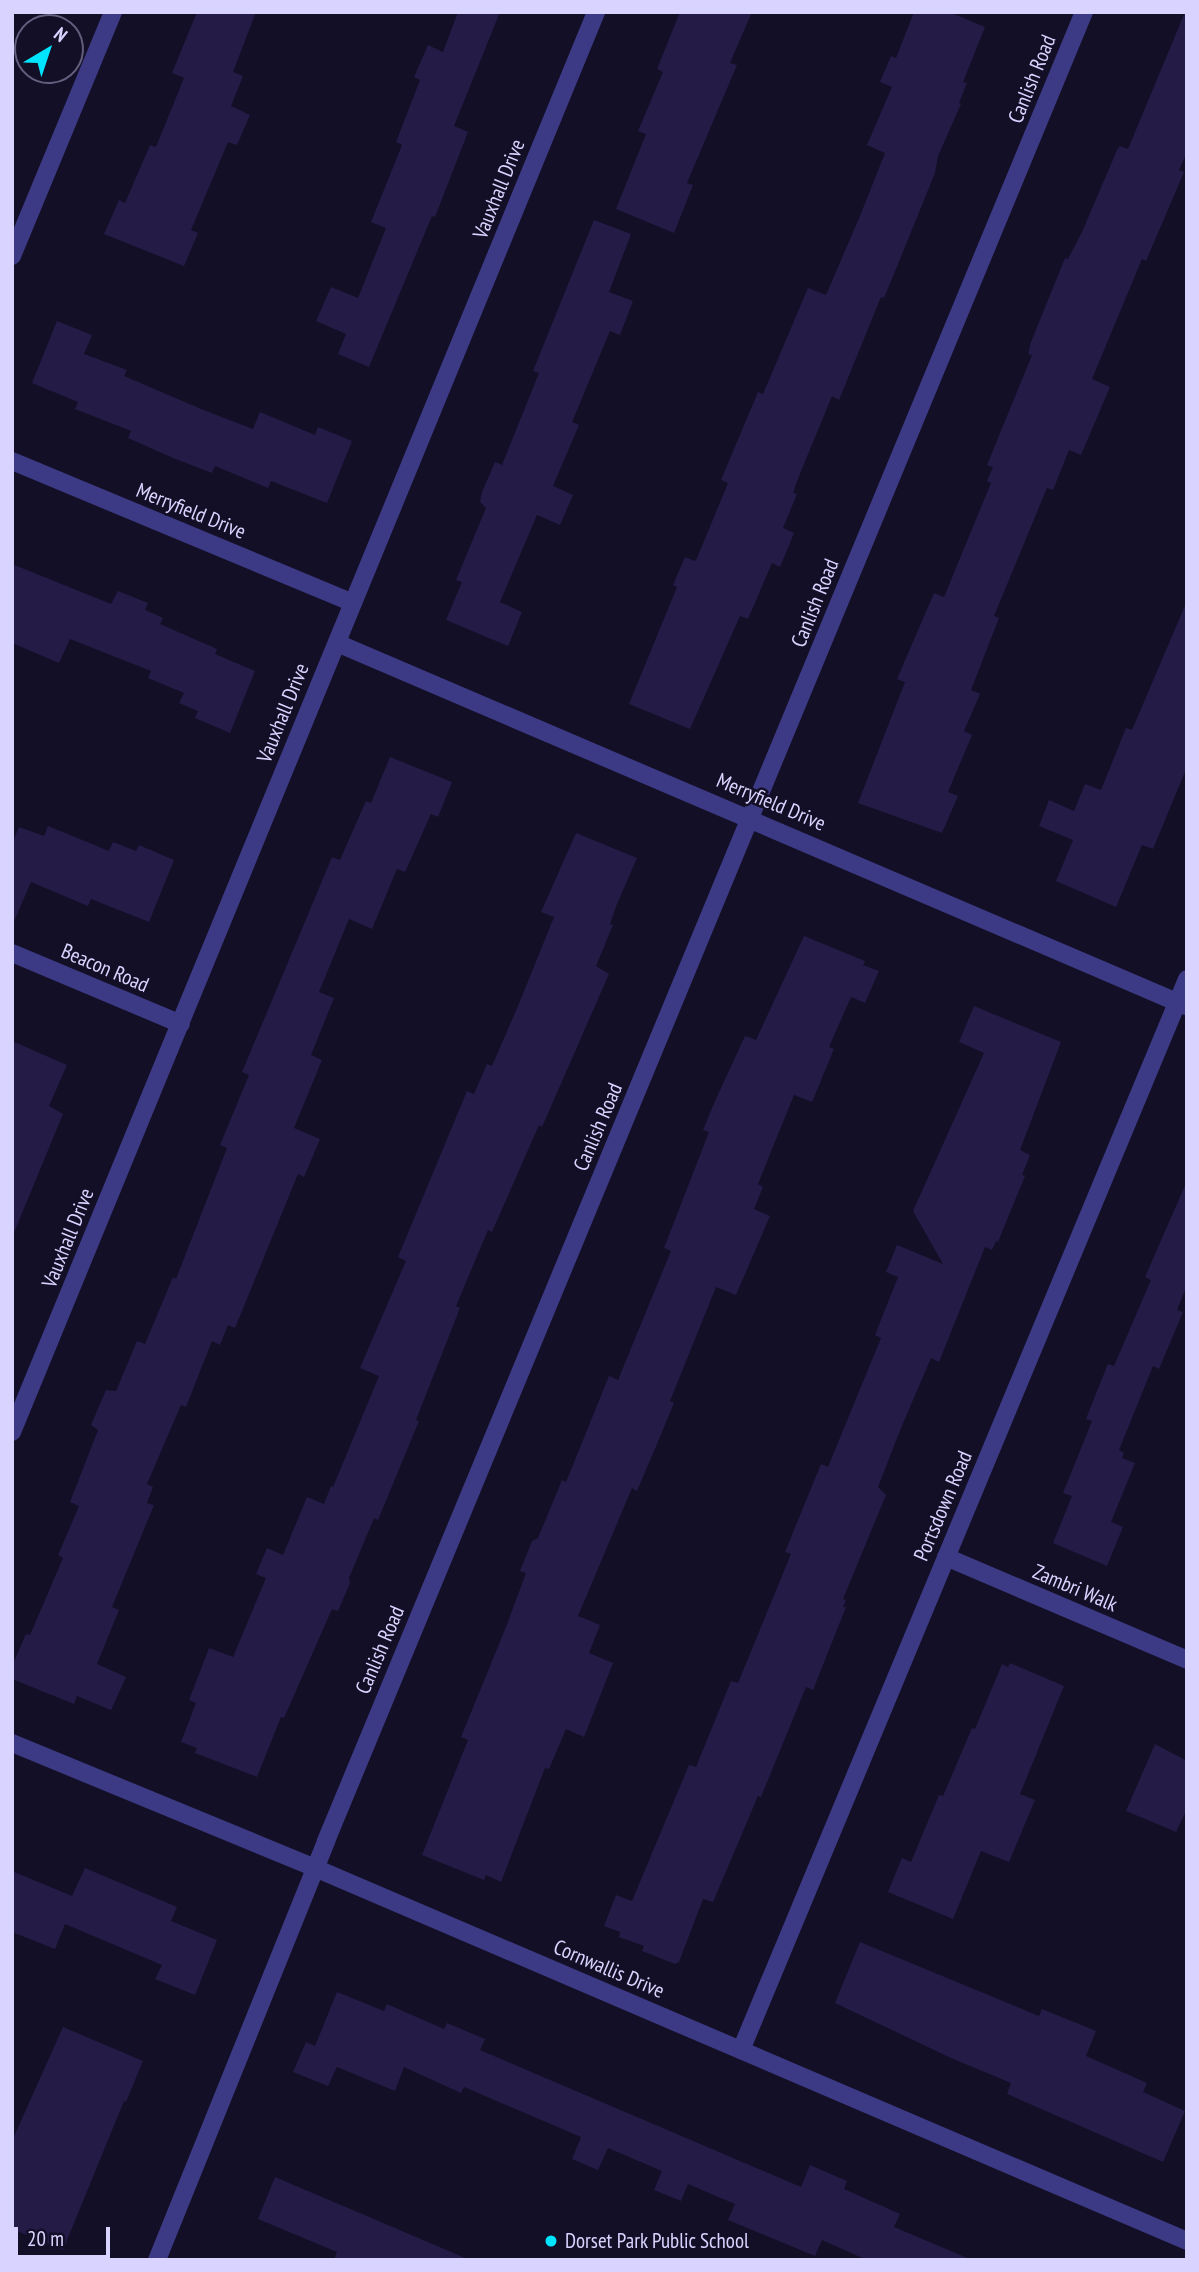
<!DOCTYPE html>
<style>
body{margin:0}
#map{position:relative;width:1199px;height:2272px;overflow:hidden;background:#130f26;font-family:"PT Sans Narrow",sans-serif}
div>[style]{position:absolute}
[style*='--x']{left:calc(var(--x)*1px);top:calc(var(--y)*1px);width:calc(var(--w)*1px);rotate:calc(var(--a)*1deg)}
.building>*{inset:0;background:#241b47}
.minor>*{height:18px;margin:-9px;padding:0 9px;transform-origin:9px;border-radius:9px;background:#3d3a85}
.dots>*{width:19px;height:19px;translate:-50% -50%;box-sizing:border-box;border:4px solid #130f26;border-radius:50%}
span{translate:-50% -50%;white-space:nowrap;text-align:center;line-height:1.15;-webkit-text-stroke:5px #130f26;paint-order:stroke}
.street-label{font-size:21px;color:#d9d4ff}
.poi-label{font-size:21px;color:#d9d4ff}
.left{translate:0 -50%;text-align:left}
.frame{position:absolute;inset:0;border:14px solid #d9d4ff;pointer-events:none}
.north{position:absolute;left:14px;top:14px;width:70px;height:70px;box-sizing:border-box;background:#130f26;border:2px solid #625e7d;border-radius:50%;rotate:39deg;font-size:19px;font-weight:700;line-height:28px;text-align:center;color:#d9d4ff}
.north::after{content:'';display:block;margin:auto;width:24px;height:32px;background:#00e5ff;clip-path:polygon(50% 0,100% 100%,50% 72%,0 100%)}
.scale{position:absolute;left:14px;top:2227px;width:96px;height:32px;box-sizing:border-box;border:4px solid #d9d4ff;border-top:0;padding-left:9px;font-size:21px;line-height:24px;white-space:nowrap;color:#d9d4ff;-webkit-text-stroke:5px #130f26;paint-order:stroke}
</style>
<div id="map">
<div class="building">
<div style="clip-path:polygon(197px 12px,256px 12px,233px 72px,243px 76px,231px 106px,250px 115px,237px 145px,228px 142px,191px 230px,198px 233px,184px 266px,104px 234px,119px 200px,125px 203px,150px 145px,156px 147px,184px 78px,172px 73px)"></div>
<div style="clip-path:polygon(458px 12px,500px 12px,454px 126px,468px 132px,435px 217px,432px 216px,369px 367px,338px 354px,346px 334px,316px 321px,331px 287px,358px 298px,386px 228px,371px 222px,402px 145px,396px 142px,420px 80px,414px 77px,428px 45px,443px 52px)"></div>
<div style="clip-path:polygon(680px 12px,752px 12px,730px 63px,737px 65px,687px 183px,693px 185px,674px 233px,616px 209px,646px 134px,638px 131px,663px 72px,657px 69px)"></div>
<div style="clip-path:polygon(914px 12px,949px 12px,985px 27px,963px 82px,967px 83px,959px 103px,961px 104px,938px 156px,935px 173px,898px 264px,884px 298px,881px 297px,839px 400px,832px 396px,799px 476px,793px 493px,797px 494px,783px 528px,794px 533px,780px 567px,772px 563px,748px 619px,740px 616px,690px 729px,629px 704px,677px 587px,673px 585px,685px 557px,695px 561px,697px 558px,728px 483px,721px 480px,758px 392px,763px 394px,808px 288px,826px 295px,860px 216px,885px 153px,867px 145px,892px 87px,880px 82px,891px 56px,896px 58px)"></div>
<div style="clip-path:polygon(1185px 12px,1187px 152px,1179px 170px,1184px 172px,1146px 261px,1142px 259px,1092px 379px,1110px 387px,1081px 455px,1069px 450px,1053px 490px,1047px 488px,994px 616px,999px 618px,971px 690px,980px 694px,964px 731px,972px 735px,948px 792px,958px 796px,942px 833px,858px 803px,905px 682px,897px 679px,934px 593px,944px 597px,991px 483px,987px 481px,993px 467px,987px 465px,1032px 355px,1028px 354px,1031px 342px,1065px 258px,1068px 259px,1082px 232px,1117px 150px,1120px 146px,1128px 149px)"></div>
<div style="clip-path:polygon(594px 220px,631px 234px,609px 292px,633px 301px,620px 335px,610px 331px,572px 422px,579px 425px,553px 486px,573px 495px,560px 525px,537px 515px,500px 602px,522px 612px,508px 646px,446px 620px,462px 582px,456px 580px,486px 508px,480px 502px,482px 492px,495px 462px,502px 465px,539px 373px,533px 371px)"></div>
<div style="clip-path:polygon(57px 321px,92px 335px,84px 354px,127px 370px,124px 376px,201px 409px,253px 429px,260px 412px,315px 435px,318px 427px,352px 441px,327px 503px,271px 481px,268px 488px,215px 466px,212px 473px,173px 458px,128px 438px,131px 431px,75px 409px,78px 402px,32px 383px)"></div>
<div style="clip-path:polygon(12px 564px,111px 604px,118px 591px,148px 603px,145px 610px,163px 618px,160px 624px,217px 649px,215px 654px,255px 671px,230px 733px,195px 718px,198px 711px,179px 703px,184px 693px,148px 678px,151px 671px,70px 639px,59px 663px,12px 643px)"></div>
<div style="clip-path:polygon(1187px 601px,1187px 767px,1153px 849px,1142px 845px,1116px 907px,1056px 881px,1073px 840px,1039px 826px,1049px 800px,1074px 811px,1085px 784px,1101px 790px,1126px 728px,1132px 730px)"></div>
<div style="clip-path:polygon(390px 757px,452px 782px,438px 817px,431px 814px,405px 872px,397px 869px,372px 929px,349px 919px,319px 992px,334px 998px,311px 1055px,322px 1060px,294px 1128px,320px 1139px,304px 1177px,298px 1174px,235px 1328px,228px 1325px,220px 1345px,212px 1341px,186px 1407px,181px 1405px,147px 1484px,153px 1487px,147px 1503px,154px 1505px,112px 1607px,119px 1610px,97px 1664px,126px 1677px,111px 1710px,77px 1696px,74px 1704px,12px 1679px,12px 1666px,26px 1634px,30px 1635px,63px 1558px,58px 1555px,79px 1506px,70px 1502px,98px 1430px,91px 1425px,106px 1390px,116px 1391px,137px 1341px,145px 1344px,173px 1277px,176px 1279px,227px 1148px,220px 1145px,249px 1075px,242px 1072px,332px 857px,340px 860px,366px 801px,371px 803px)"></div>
<div style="clip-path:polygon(48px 826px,109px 851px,113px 842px,136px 851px,139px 845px,174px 860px,149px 922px,91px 899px,88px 906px,31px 882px,12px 926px,12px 843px,19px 827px,44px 836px)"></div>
<div style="clip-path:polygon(576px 833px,637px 858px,617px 904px,610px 924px,613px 925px,596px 966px,609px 974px,542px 1127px,539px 1125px,492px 1232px,488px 1230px,456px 1306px,460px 1308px,416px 1420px,419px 1421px,378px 1520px,374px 1518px,349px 1578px,350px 1583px,338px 1611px,332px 1609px,284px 1718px,281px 1717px,257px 1777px,195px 1753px,197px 1748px,181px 1742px,196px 1703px,189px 1700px,209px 1648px,233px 1657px,266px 1578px,256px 1574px,267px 1548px,283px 1555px,307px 1497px,324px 1504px,331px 1486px,333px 1487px,379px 1376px,360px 1368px,406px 1261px,398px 1257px,467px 1091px,474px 1094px,487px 1064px,492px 1066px,518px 1006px,554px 917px,541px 912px)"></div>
<div style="clip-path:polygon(804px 936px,865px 961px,863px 965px,879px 971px,865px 1003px,851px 997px,829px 1047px,834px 1049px,812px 1102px,794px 1095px,758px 1184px,763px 1187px,754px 1209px,770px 1216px,736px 1295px,716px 1287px,670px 1401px,674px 1403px,660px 1437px,637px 1491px,632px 1488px,578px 1616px,600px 1625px,589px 1653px,613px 1663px,584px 1737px,566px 1729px,549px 1769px,545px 1768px,501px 1882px,486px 1875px,484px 1880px,422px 1855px,468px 1740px,461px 1737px,506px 1627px,526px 1573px,520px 1571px,532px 1541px,538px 1538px,562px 1480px,566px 1482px,609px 1376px,618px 1380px,671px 1251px,664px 1248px,709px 1132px,703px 1130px,715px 1101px,745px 1036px,756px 1040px)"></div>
<div style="clip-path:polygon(974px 1006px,1061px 1042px,1020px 1150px,1030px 1155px,1022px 1175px,1025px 1176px,998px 1242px,996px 1241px,992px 1250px,985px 1247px,939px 1362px,931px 1358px,901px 1428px,878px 1487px,886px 1495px,843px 1599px,846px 1600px,843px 1607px,846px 1607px,813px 1690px,806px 1687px,761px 1797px,758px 1796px,713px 1902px,703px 1899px,679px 1962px,675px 1964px,642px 1951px,644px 1946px,619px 1937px,620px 1932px,604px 1926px,616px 1895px,632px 1901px,689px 1765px,696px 1767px,731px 1681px,738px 1683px,791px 1554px,785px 1552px,821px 1464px,828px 1467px,881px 1338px,875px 1335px,898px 1277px,886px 1272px,897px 1245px,943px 1264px,913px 1211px,984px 1053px,959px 1042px)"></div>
<div style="clip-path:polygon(12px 1041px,67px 1065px,49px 1106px,63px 1114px,13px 1235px)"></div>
<div style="clip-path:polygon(1187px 1181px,1187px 1285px,1177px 1310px,1183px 1312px,1159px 1369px,1153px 1366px,1119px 1450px,1124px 1453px,1122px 1458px,1135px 1463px,1111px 1522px,1123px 1527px,1107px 1566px,1053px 1543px,1072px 1496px,1063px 1493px,1092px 1421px,1086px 1419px,1097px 1391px,1108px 1364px,1114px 1366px,1151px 1280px,1145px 1277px)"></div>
<div style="clip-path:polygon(1010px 1663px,1064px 1686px,1020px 1794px,1035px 1800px,1009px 1862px,981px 1851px,953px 1919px,888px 1892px,902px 1858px,911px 1862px,939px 1795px,943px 1796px,972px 1728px,975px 1729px,1002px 1664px,1008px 1667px)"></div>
<div style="clip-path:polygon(1155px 1744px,1187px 1761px,1187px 1809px,1176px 1832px,1126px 1811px)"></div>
<div style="clip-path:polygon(85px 1868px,177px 1907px,171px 1921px,217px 1940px,195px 1995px,155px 1979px,162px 1965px,65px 1924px,55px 1949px,12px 1932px,12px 1871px,72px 1896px)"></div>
<div style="clip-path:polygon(860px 1942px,1039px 2016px,1042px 2009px,1096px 2031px,1086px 2056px,1147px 2083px,1143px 2092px,1185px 2111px,1163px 2162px,1007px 2094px,1011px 2083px,951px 2058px,835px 2003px)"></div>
<div style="clip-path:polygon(337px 1992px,384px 2011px,387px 2004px,444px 2029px,447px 2023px,485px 2039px,480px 2050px,801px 2187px,810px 2165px,847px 2181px,844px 2189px,900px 2214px,894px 2227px,972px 2260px,867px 2260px,822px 2240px,815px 2256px,728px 2220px,735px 2204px,688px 2184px,681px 2201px,654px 2190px,662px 2171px,608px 2148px,598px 2170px,572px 2159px,581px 2137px,464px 2087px,461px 2093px,404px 2067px,395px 2091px,337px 2067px,328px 2086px,293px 2072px,306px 2042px,315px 2046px)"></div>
<div style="clip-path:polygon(63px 2027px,143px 2061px,126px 2102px,124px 2101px,63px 2250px,12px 2229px,12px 2141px)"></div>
<div style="clip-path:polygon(275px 2177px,355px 2211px,470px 2260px,334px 2260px,337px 2252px,258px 2219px)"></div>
</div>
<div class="minor">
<div style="--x:12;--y:256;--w:264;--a:-67.5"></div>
<div style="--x:12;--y:461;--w:369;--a:22.6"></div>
<div style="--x:337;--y:643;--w:923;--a:23.15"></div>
<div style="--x:12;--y:953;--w:183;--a:22.8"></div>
<div style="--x:12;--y:1432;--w:1535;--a:-67.64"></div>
<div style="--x:946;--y:1557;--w:262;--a:23.1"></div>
<div style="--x:12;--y:1743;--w:328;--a:22.4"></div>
<div style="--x:315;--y:1868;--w:948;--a:23.16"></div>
<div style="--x:741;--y:2050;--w:1160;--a:-67.39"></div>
<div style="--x:157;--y:2260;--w:452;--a:-68"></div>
<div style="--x:326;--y:1841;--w:1980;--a:-67.49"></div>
</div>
<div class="dots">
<div style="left:551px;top:2241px;background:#00e5ff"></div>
</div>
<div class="street-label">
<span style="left:1032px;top:79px;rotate:-68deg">Canlish Road</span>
<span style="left:499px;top:189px;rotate:-68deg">Vauxhall Drive</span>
<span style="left:191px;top:511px;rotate:22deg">Merryfield Drive</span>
<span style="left:815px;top:603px;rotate:-68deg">Canlish Road</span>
<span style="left:283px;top:713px;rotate:-68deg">Vauxhall Drive</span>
<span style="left:771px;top:802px;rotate:23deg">Merryfield Drive</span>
<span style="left:105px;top:968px;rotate:23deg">Beacon Road</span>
<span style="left:598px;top:1127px;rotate:-67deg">Canlish Road</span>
<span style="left:68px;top:1238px;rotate:-68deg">Vauxhall Drive</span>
<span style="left:943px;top:1506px;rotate:-67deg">Portsdown Road</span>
<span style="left:1075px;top:1588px;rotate:23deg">Zambri Walk</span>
<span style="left:380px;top:1650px;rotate:-67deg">Canlish Road</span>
<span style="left:609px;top:1969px;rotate:23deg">Cornwallis Drive</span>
</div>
<div class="poi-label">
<span class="left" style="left:565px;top:2241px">Dorset Park Public School</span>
</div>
<div class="frame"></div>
<div class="north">N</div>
<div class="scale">20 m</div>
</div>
